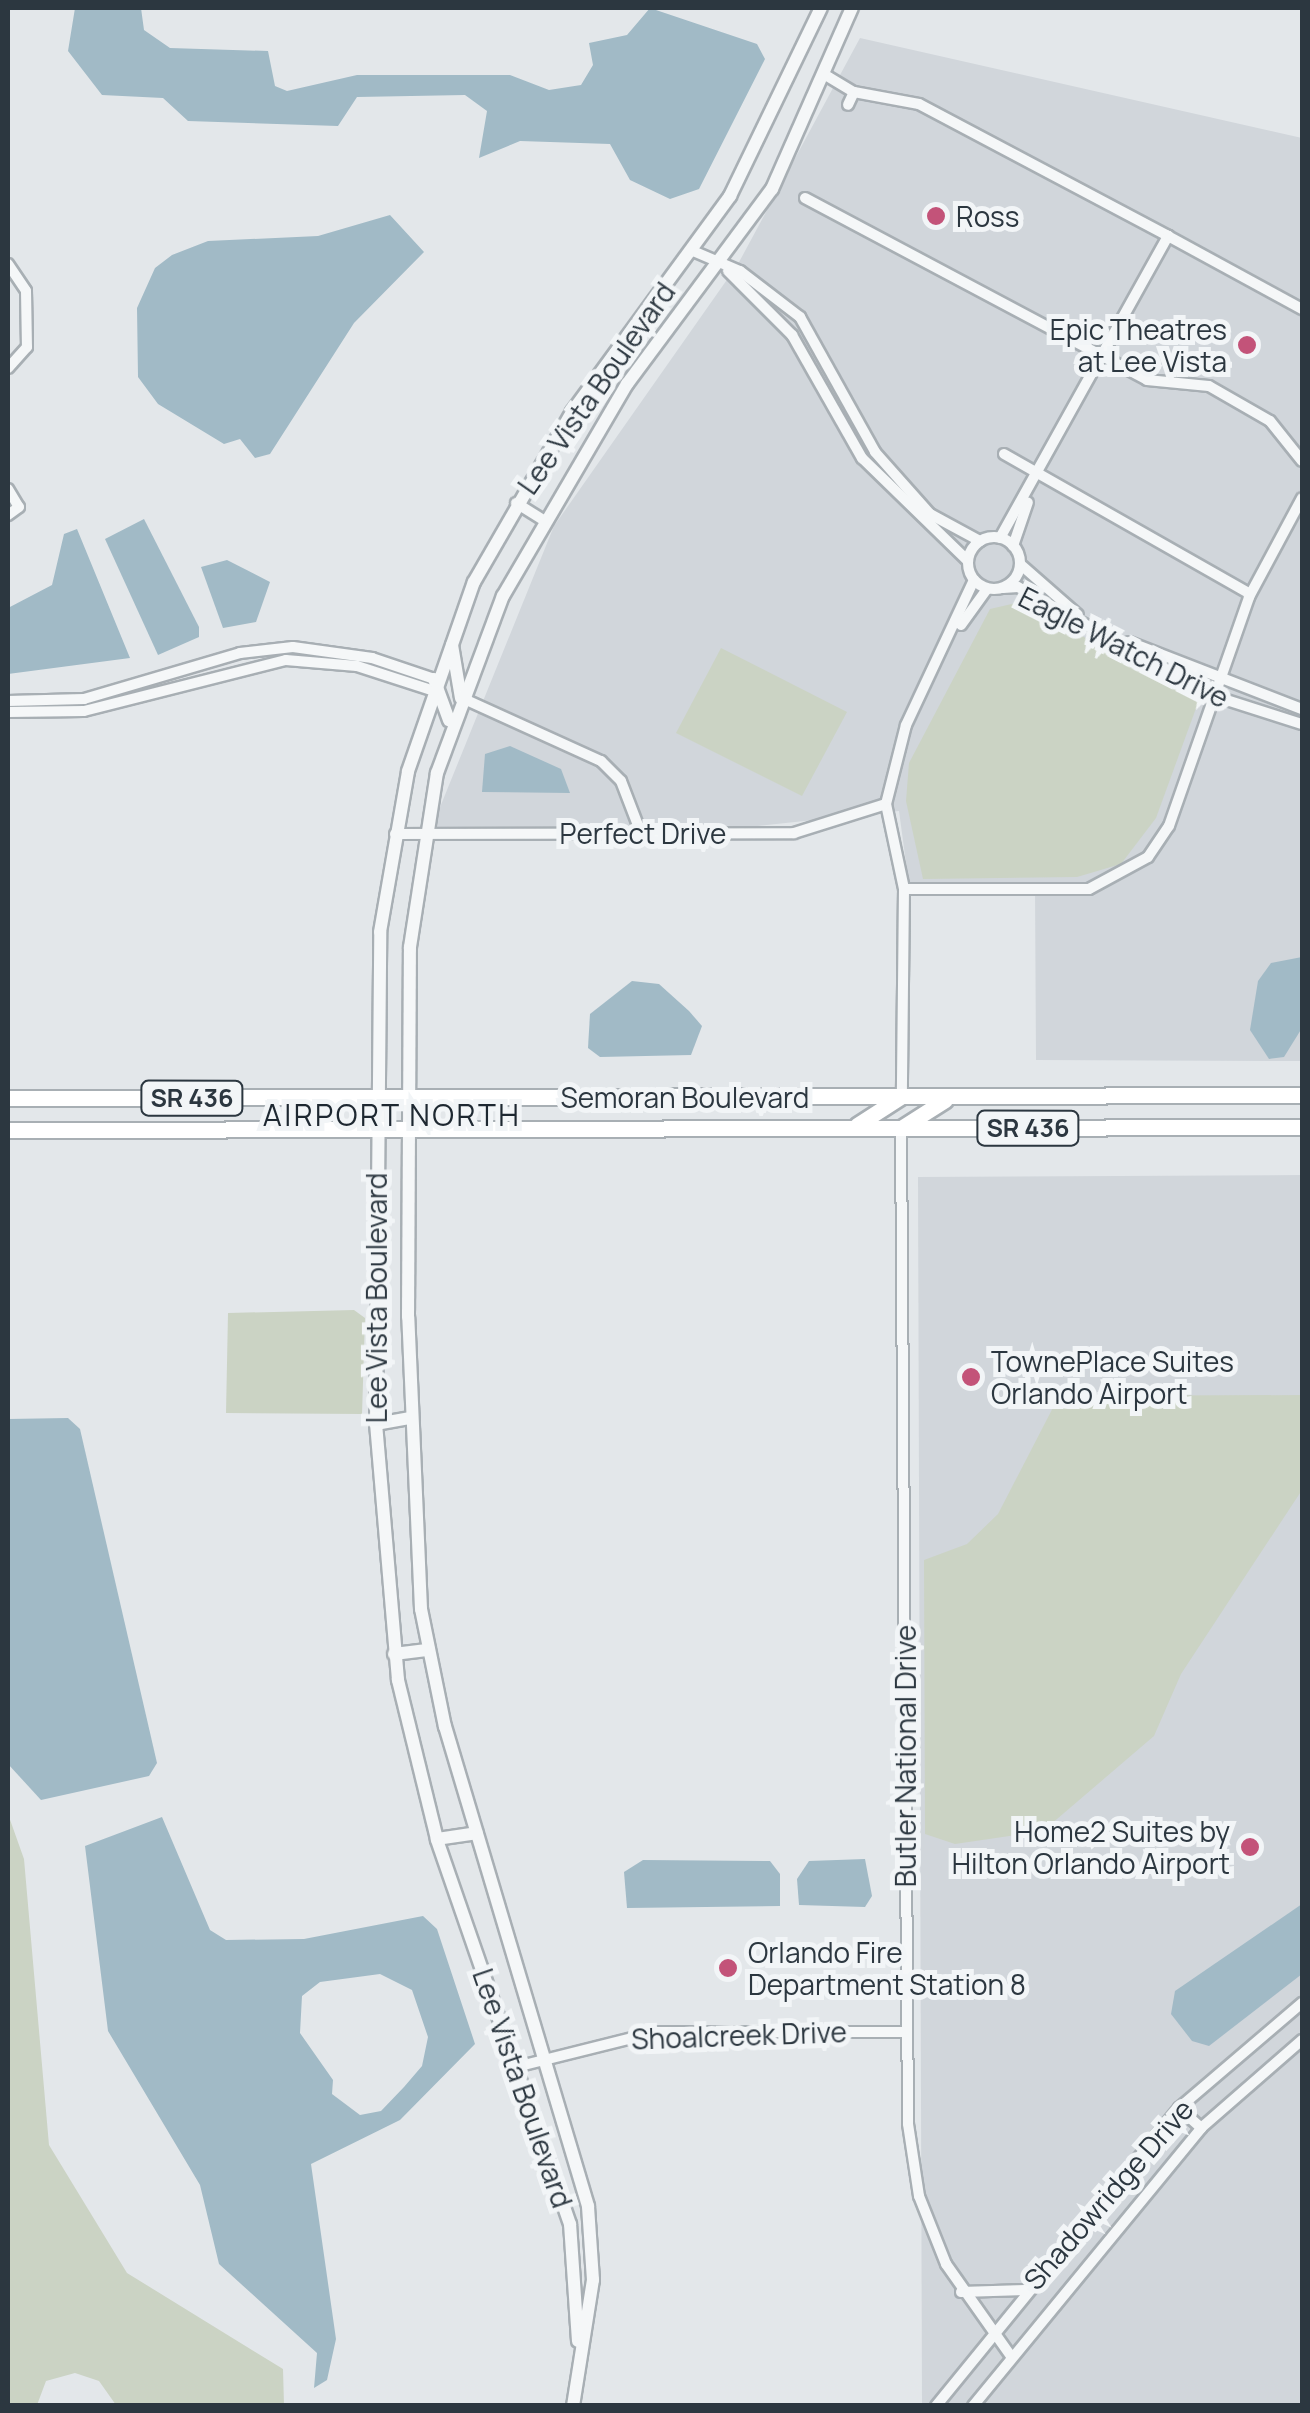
<!DOCTYPE html>
<style>
body{margin:0}
#map{position:relative;width:1310px;height:2413px;overflow:hidden;background:#e3e7ea;font-family:Manrope,sans-serif}
div>[style]{position:absolute}
[style*='--x']{left:calc(var(--x)*1px);top:calc(var(--y)*1px);width:calc(var(--w)*1px);rotate:calc(var(--a)*1deg)}
.built>*{inset:0;background:#d1d6db}
.green>*{inset:0;background:#cbd3c4}
.water>*{inset:0;background:#a1bac6}
.roads{filter:drop-shadow(2px 0 #a8afb4) drop-shadow(-2px 0 #a8afb4) drop-shadow(0 2px #a8afb4) drop-shadow(0 -2px #a8afb4)}
.minor>*{height:10px;margin:-5px;padding:0 5px;transform-origin:5px;border-radius:5px;background:#f5f7f8}
.minor>.ring{margin:-5px;padding:0;box-sizing:content-box;background:none;border:10px solid #f5f7f8;border-radius:50%}
.tertiary>*{height:12px;margin:-6px;padding:0 6px;transform-origin:6px;border-radius:6px;background:#f5f7f8}
.primary>*{height:15px;margin:-7.5px;padding:0 7.5px;transform-origin:7.5px;border-radius:7.5px;background:#fff}
.dots>*{width:28px;height:28px;translate:-50% -50%;box-sizing:border-box;border:5px solid #f2f5f7;border-radius:50%}
span{translate:-50% -50%;white-space:nowrap;text-align:center;line-height:1.15;-webkit-text-stroke:10px #f2f5f7;paint-order:stroke}
.shield-label span{padding:2px 8px;background:#f2f5f7;border:2px solid;border-radius:8px;-webkit-text-stroke-width:0}
.shield-label{font-size:25px;color:#2c3740;font-weight:700}
.poi-label{font-size:28px;color:#2c3740}
.left{translate:0 -50%;text-align:left}
.right{translate:-100% -50%;text-align:right}
.street-label{font-size:28px;color:#2c3740}
.neighbourhood-label{font-size:30px;color:#1e2831;letter-spacing:2.5px}
.frame{position:absolute;inset:0;border:10px solid #2c3740;pointer-events:none}
</style>
<div id="map">
<div class="built">
<div style="clip-path:polygon(860px 38px,1302px 138px,1302px 1061px,1036px 1060px,1035px 888px,909px 885px,899px 811px,758px 826px,432px 827px,554px 526px,738px 264px)"></div>
<div style="clip-path:polygon(1302px 1175px,1302px 2405px,922px 2405px,918px 1177px)"></div>
</div>
<div class="green">
<div style="clip-path:polygon(1020px 602px,1199px 700px,1156px 818px,1121px 864px,1077px 877px,923px 879px,906px 801px,909px 763px,990px 609px)"></div>
<div style="clip-path:polygon(721px 648px,847px 712px,802px 796px,676px 733px)"></div>
<div style="clip-path:polygon(354px 1310px,365px 1318px,362px 1414px,226px 1413px,228px 1313px)"></div>
<div style="clip-path:polygon(1302px 1395px,1302px 1490px,1181px 1674px,1154px 1736px,1043px 1831px,955px 1844px,925px 1834px,924px 1560px,967px 1544px,998px 1514px,1059px 1396px)"></div>
<div style="clip-path:polygon(8px 1814px,24px 1859px,49px 2145px,127px 2273px,283px 2369px,284px 2405px,116px 2405px,99px 2381px,75px 2373px,46px 2381px,37px 2405px,8px 2405px)"></div>
</div>
<div class="water">
<div style="clip-path:polygon(75px 8px,141px 8px,144px 30px,170px 48px,268px 51px,275px 86px,287px 91px,357px 75px,510px 75px,549px 90px,581px 85px,593px 65px,589px 43px,627px 35px,650px 8px,757px 44px,765px 59px,699px 189px,670px 199px,630px 180px,610px 144px,520px 141px,479px 158px,487px 111px,465px 95px,357px 97px,338px 126px,188px 121px,163px 98px,102px 95px,68px 51px)"></div>
<div style="clip-path:polygon(390px 215px,424px 252px,354px 323px,270px 454px,255px 458px,240px 439px,224px 444px,158px 404px,138px 377px,137px 308px,155px 268px,172px 255px,208px 241px,318px 236px)"></div>
<div style="clip-path:polygon(144px 519px,199px 627px,199px 637px,158px 655px,105px 539px)"></div>
<div style="clip-path:polygon(77px 529px,130px 658px,8px 674px,8px 608px,52px 585px,64px 534px)"></div>
<div style="clip-path:polygon(227px 560px,270px 582px,256px 622px,223px 628px,201px 567px)"></div>
<div style="clip-path:polygon(510px 746px,561px 769px,570px 793px,482px 792px,485px 754px)"></div>
<div style="clip-path:polygon(1302px 957px,1302px 1028px,1284px 1057px,1269px 1059px,1250px 1030px,1258px 981px,1271px 963px)"></div>
<div style="clip-path:polygon(632px 981px,659px 984px,689px 1011px,702px 1026px,691px 1055px,600px 1057px,588px 1048px,590px 1014px)"></div>
<div style="clip-path:polygon(68px 1418px,80px 1429px,157px 1763px,149px 1776px,41px 1800px,8px 1764px,8px 1419px)"></div>
<div style="clip-path:polygon(evenodd,162px 1817px,210px 1930px,226px 1940px,304px 1939px,423px 1916px,437px 1929px,475px 2044px,400px 2120px,311px 2164px,336px 2339px,327px 2380px,314px 2388px,317px 2353px,219px 2264px,200px 2185px,108px 2031px,85px 1846px,162px 1817px,380px 1974px,412px 1990px,428px 2037px,422px 2066px,404px 2087px,381px 2111px,360px 2115px,332px 2094px,333px 2080px,300px 2033px,302px 1996px,320px 1982px,380px 1974px)"></div>
<div style="clip-path:polygon(865px 1859px,872px 1896px,865px 1907px,799px 1905px,797px 1879px,809px 1861px)"></div>
<div style="clip-path:polygon(643px 1860px,770px 1861px,780px 1874px,780px 1906px,627px 1908px,624px 1872px)"></div>
<div style="clip-path:polygon(1302px 1904px,1302px 1974px,1209px 2046px,1192px 2041px,1171px 2014px,1175px 1991px)"></div>
</div>
<div class="roads">
<div class="minor">
<div style="--x:827;--y:76;--w:31;--a:31"></div>
<div style="--x:854;--y:92;--w:14;--a:115"></div>
<div style="--x:854;--y:92;--w:66;--a:10.5"></div>
<div style="--x:919;--y:104;--w:282;--a:27.9"></div>
<div style="--x:805;--y:198;--w:387;--a:28"></div>
<div style="--x:1147;--y:380;--w:62;--a:5.5"></div>
<div style="--x:1209;--y:386;--w:70;--a:29.8"></div>
<div style="--x:1270;--y:421;--w:51;--a:51.3"></div>
<div style="--x:693;--y:251;--w:51;--a:23.1"></div>
<div style="--x:740;--y:271;--w:76;--a:37.5"></div>
<div style="--x:800;--y:317;--w:154;--a:60.9"></div>
<div style="--x:875;--y:452;--w:83;--a:48.4"></div>
<div style="--x:930;--y:514;--w:57;--a:28.4"></div>
<div style="--x:8;--y:264;--w:32;--a:56"></div>
<div style="--x:26;--y:291;--w:56;--a:89"></div>
<div style="--x:27;--y:347;--w:28;--a:132"></div>
<div style="--x:728;--y:271;--w:91;--a:45"></div>
<div style="--x:792;--y:335;--w:142;--a:60.4"></div>
<div style="--x:862;--y:458;--w:148;--a:44.2"></div>
<div style="--x:1004;--y:454;--w:283;--a:29.6"></div>
<div style="--x:8;--y:489;--w:21;--a:59"></div>
<div style="--x:19;--y:507;--w:14;--a:144"></div>
<div style="--x:516;--y:503;--w:31;--a:32"></div>
<div class="ring" style="left:968px;top:537px;width:42px;height:42px"></div>
<div style="--x:1000;--y:538;--w:346;--a:-60.9"></div>
<div style="--x:1168;--y:236;--w:153;--a:28.6"></div>
<div style="--x:1013;--y:546;--w:46;--a:-71.2"></div>
<div style="--x:1020;--y:564;--w:77;--a:41.3"></div>
<div style="--x:1003;--y:588;--w:15;--a:-4"></div>
<div style="--x:1018;--y:587;--w:224;--a:29.1"></div>
<div style="--x:1214;--y:696;--w:92;--a:17.7"></div>
<div style="--x:961;--y:625;--w:44;--a:-54.2"></div>
<div style="--x:1129;--y:642;--w:186;--a:21.2"></div>
<div style="--x:462;--y:698;--w:153;--a:24.4"></div>
<div style="--x:601;--y:761;--w:28;--a:45"></div>
<div style="--x:621;--y:781;--w:56;--a:69"></div>
<div style="--x:8;--y:701;--w:76;--a:-1.5"></div>
<div style="--x:84;--y:699;--w:163;--a:-16.4"></div>
<div style="--x:240;--y:653;--w:53;--a:-6.5"></div>
<div style="--x:293;--y:647;--w:80;--a:7.9"></div>
<div style="--x:372;--y:658;--w:65;--a:18.7"></div>
<div style="--x:8;--y:712;--w:76;--a:-0.8"></div>
<div style="--x:84;--y:711;--w:208;--a:-14.2"></div>
<div style="--x:286;--y:660;--w:71;--a:4.8"></div>
<div style="--x:357;--y:666;--w:78;--a:18"></div>
<div style="--x:886;--y:804;--w:87;--a:78"></div>
<div style="--x:904;--y:889;--w:207;--a:90.6"></div>
<div style="--x:886;--y:804;--w:81;--a:-75.8"></div>
<div style="--x:906;--y:725;--w:160;--a:-64.9"></div>
<div style="--x:395;--y:834;--w:399;--a:-0.1"></div>
<div style="--x:794;--y:833;--w:96;--a:-17.5"></div>
<div style="--x:904;--y:889;--w:185;--a:0"></div>
<div style="--x:1089;--y:889;--w:67;--a:-28.5"></div>
<div style="--x:1148;--y:857;--w:37;--a:-56"></div>
<div style="--x:1169;--y:826;--w:243;--a:-70.7"></div>
<div style="--x:1249;--y:597;--w:112;--a:-61.8"></div>
<div style="--x:901;--y:1128;--w:996;--a:89.6"></div>
<div style="--x:908;--y:2124;--w:73;--a:81.3"></div>
<div style="--x:919;--y:2196;--w:73;--a:68.3"></div>
<div style="--x:946;--y:2264;--w:113;--a:54.8"></div>
<div style="--x:516;--y:2067;--w:144;--a:-14"></div>
<div style="--x:656;--y:2032;--w:249;--a:0"></div>
<div style="--x:1179;--y:2108;--w:30;--a:42"></div>
<div style="--x:961;--y:2292;--w:64;--a:-1.8"></div>
<div style="--x:936;--y:2406;--w:385;--a:-50.8"></div>
<div style="--x:1179;--y:2108;--w:162;--a:-40.5"></div>
<div style="--x:973;--y:2406;--w:360;--a:-50.6"></div>
<div style="--x:1201;--y:2128;--w:134;--a:-41.1"></div>
</div>
<div class="tertiary">
<div style="--x:452;--y:645;--w:54;--a:80.4"></div>
<div style="--x:434;--y:679;--w:44;--a:69.9"></div>
<div style="--x:376;--y:1424;--w:36;--a:-10"></div>
<div style="--x:394;--y:1654;--w:35;--a:-7"></div>
<div style="--x:437;--y:1839;--w:40;--a:-8.5"></div>
<div style="--x:578;--y:2341;--w:117;--a:-93.9"></div>
<div style="--x:570;--y:2224;--w:407;--a:-109.1"></div>
<div style="--x:437;--y:1839;--w:164;--a:-103.8"></div>
<div style="--x:398;--y:1680;--w:257;--a:-94.9"></div>
<div style="--x:376;--y:1424;--w:492;--a:-89.5"></div>
<div style="--x:380;--y:932;--w:163;--a:-80.1"></div>
<div style="--x:408;--y:771;--w:200;--a:-70.8"></div>
<div style="--x:474;--y:582;--w:196;--a:-60"></div>
<div style="--x:572;--y:412;--w:268;--a:-53.8"></div>
<div style="--x:730;--y:196;--w:209;--a:-64.2"></div>
<div style="--x:573;--y:2406;--w:128;--a:-81"></div>
<div style="--x:593;--y:2280;--w:74;--a:-93.9"></div>
<div style="--x:588;--y:2206;--w:500;--a:-106.6"></div>
<div style="--x:445;--y:1727;--w:120;--a:-101.5"></div>
<div style="--x:421;--y:1609;--w:292;--a:-92.5"></div>
<div style="--x:408;--y:1317;--w:370;--a:-89.7"></div>
<div style="--x:410;--y:947;--w:176;--a:-81.2"></div>
<div style="--x:437;--y:773;--w:189;--a:-69.6"></div>
<div style="--x:503;--y:596;--w:246;--a:-59.7"></div>
<div style="--x:627;--y:384;--w:243;--a:-53.4"></div>
<div style="--x:772;--y:189;--w:198;--a:-66.2"></div>
</div>
<div class="primary">
<div style="--x:8;--y:1098;--w:1294;--a:-0.13"></div>
<div style="--x:857;--y:1125;--w:54;--a:-32.8"></div>
<div style="--x:901;--y:1128;--w:52;--a:-32.5"></div>
<div style="--x:8;--y:1130;--w:1294;--a:-0.13"></div>
</div>
</div>
<div class="dots">
<div style="left:936px;top:216px;background:#c35379"></div>
<div style="left:1247px;top:345px;background:#c35379"></div>
<div style="left:971px;top:1377px;background:#c35379"></div>
<div style="left:1250px;top:1847px;background:#c35379"></div>
<div style="left:728px;top:1968px;background:#c35379"></div>
</div>
<div class="shield-label">
<span style="left:192px;top:1098px">SR 436</span>
<span style="left:1028px;top:1128px">SR 436</span>
</div>
<div class="poi-label">
<span class="left" style="left:956px;top:216px">Ross</span>
<span class="right" style="left:1227px;top:345px">Epic Theatres<br>at Lee Vista</span>
<span class="left" style="left:991px;top:1377px">TownePlace Suites<br>Orlando Airport</span>
<span class="right" style="left:1230px;top:1847px">Home2 Suites by<br>Hilton Orlando Airport</span>
<span class="left" style="left:748px;top:1968px">Orlando Fire<br>Department Station 8</span>
</div>
<div class="street-label">
<span style="left:596px;top:388px;rotate:-55deg">Lee Vista Boulevard</span>
<span style="left:1124px;top:647px;rotate:27deg">Eagle Watch Drive</span>
<span style="left:643px;top:833px">Perfect Drive</span>
<span style="left:685px;top:1097px">Semoran Boulevard</span>
<span style="left:376px;top:1298px;rotate:-90deg">Lee Vista Boulevard</span>
<span style="left:905px;top:1756px;rotate:-90deg">Butler National Drive</span>
<span style="left:739px;top:2035px;rotate:-2deg">Shoalcreek Drive</span>
<span style="left:523px;top:2088px;rotate:71deg">Lee Vista Boulevard</span>
<span style="left:1108px;top:2194px;rotate:-49deg">Shadowridge Drive</span>
</div>
<div class="neighbourhood-label">
<span style="left:392px;top:1115px">AIRPORT NORTH</span>
</div>
<div class="frame"></div>
</div>
